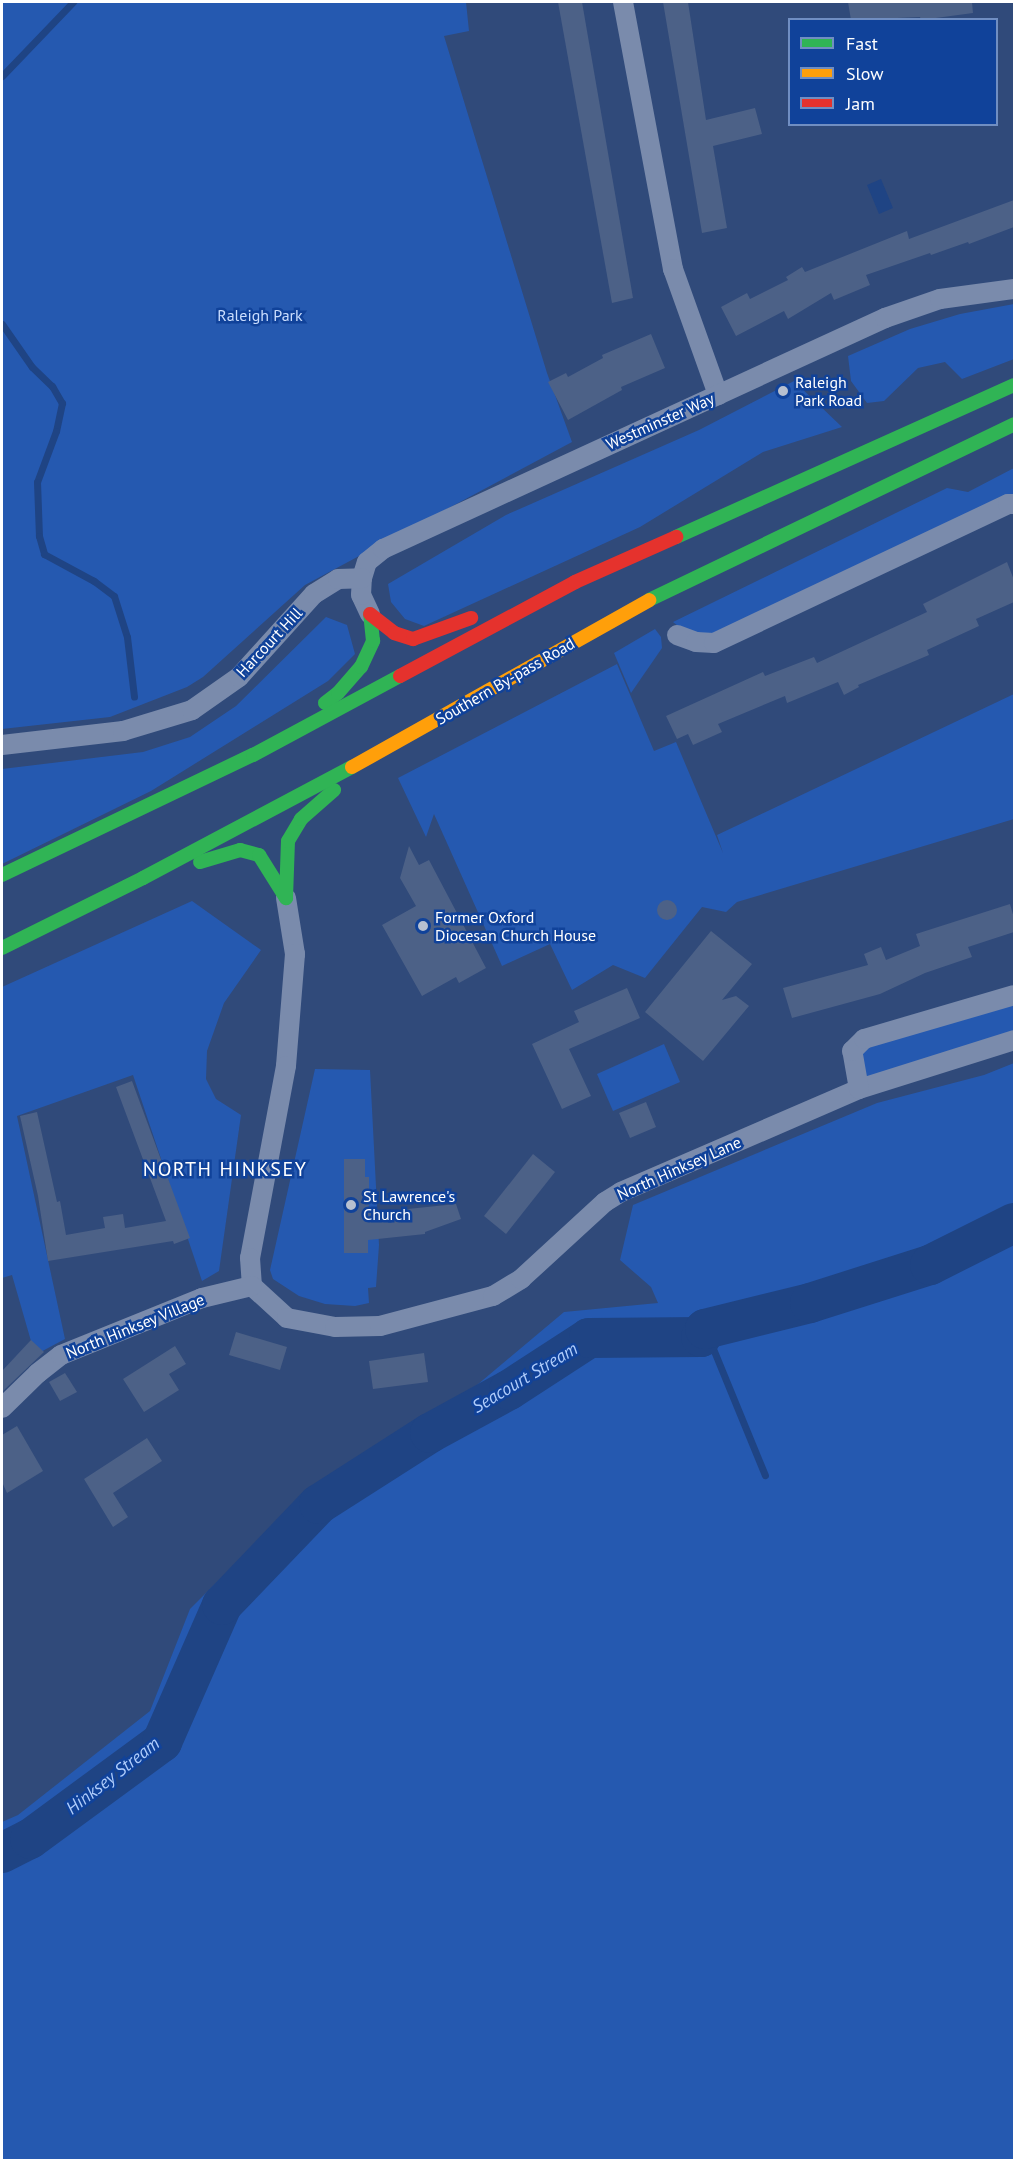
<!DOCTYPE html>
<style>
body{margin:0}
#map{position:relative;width:1016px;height:2162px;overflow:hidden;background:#304a7a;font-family:"PT Sans",sans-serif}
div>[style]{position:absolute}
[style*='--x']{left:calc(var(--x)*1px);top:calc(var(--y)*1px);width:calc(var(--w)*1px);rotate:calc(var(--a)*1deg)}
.green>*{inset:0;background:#2559b0}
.water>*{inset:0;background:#1f4484}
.stream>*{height:7px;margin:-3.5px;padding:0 3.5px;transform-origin:3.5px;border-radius:3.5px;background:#1f4484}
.river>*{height:40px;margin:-20px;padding:0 20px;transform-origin:20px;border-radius:20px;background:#1f4484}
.building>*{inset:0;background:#4c6187}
.round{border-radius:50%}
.street>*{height:20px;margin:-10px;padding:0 10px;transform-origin:10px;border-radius:10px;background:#7a8bac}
.fast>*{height:14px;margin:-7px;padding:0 7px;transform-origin:7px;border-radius:7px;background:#30b455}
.slow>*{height:14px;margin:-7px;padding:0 7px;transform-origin:7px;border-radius:7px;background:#ff9f0a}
.jam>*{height:14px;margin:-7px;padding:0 7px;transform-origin:7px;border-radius:7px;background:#e5322d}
.dots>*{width:16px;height:16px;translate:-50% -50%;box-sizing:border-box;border:3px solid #10429a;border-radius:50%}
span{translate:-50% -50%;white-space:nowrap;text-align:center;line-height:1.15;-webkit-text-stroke:5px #10429a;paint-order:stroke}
.park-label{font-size:16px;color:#cbdefe}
.poi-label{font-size:16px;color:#fff}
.left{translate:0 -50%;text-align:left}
.street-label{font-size:16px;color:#fff}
.water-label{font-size:18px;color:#afccfb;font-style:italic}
.quarter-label{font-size:20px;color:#fff;letter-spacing:1.5px}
.frame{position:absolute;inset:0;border:3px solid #fff;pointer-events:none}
.legend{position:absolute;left:788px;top:18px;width:210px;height:108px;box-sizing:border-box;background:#10429a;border:2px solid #708ec2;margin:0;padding:8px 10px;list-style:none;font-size:18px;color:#fff}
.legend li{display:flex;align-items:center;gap:12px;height:30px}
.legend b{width:30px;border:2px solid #708ec2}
</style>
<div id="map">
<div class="green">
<div style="clip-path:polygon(2px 2px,466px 2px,469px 31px,444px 36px,547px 373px,572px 442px,305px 585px,203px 677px,187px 687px,110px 717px,2px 729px)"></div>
<div style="clip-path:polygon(1014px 304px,1014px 359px,962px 379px,945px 362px,918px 368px,884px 401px,867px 403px,851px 381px,848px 356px,910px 329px,960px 314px)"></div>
<div style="clip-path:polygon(794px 381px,842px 427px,763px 452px,640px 527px,424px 626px,405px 619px,391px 602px,388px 584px,506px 515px,699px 430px)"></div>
<div style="clip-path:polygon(1014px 468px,1014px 499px,718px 636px,687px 633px,673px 622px,947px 488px,968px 492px)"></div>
<div style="clip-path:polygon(326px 617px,347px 625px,355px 654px,328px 681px,151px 791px,2px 864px,2px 769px,143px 752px,190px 737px,236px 706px)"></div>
<div style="clip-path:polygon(655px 629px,661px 637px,662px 648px,631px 693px,614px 653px)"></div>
<div style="clip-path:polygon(617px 664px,654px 751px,676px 742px,723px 853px,717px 835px,1014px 694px,1014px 819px,737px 902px,726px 912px,702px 907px,645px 978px,613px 965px,572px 990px,550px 944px,502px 966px,434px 814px,426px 837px,398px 778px)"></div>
<div style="clip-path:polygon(192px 901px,261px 950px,224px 1003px,207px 1051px,206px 1079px,216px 1099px,241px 1115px,219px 1271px,202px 1281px,133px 1075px,17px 1116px,65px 1339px,35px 1355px,12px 1275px,2px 1278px,2px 987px)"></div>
<div style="clip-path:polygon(1014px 995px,1014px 1040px,859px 1089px,853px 1065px,864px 1039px)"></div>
<div style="clip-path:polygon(664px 1044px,680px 1082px,613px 1111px,597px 1074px)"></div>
<div style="clip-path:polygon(1014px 1063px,1014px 2160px,2px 2160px,2px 1822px,18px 1815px,150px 1711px,190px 1609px,311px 1488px,477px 1385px,564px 1312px,658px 1303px,651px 1287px,620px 1260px,633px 1205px,877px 1103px,984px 1075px)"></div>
<div style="clip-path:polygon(315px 1069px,370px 1070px,379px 1245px,376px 1287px,368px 1288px,369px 1303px,355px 1306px,325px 1304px,299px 1296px,273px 1279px,270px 1270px)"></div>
</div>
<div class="water">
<div style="clip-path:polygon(881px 179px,893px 208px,879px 214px,867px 185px)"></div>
</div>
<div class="stream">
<div style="--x:2;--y:76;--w:103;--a:-46.2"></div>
<div style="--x:2;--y:324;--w:52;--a:55.1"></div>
<div style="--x:32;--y:367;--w:28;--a:44"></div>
<div style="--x:52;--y:386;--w:20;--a:60"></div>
<div style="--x:62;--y:403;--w:29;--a:102"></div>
<div style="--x:56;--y:431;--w:54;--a:110.4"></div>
<div style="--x:37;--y:482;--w:54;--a:87.9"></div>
<div style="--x:39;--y:536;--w:19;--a:74"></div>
<div style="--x:44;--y:554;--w:57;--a:28.4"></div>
<div style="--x:94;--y:581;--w:25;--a:37"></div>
<div style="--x:114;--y:596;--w:43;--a:72.4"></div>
<div style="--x:127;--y:637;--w:60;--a:83.3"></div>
<div style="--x:705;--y:1329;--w:158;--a:67.7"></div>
</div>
<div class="river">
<div style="--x:2;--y:1853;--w:31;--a:-27"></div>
<div style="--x:30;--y:1839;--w:164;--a:-36.3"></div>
<div style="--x:162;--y:1742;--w:150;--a:-66.3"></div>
<div style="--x:222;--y:1605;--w:140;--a:-46.2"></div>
<div style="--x:319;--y:1504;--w:132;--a:-32.6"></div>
<div style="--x:430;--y:1433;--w:90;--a:-28.6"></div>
<div style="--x:509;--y:1390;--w:95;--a:-33"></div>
<div style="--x:589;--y:1338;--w:112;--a:-0.5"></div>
<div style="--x:701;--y:1337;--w:9;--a:-63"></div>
<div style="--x:705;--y:1329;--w:108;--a:-13.9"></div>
<div style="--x:810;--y:1303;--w:126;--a:-17.6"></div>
<div style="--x:930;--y:1265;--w:94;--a:-26.6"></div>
</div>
<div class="building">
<div style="clip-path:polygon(558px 2px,582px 2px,633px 298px,612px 303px)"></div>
<div style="clip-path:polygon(663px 2px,688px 2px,706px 120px,755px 108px,762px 134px,713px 146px,727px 228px,702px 233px)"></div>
<div style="clip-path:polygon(848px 2px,972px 2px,973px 13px,921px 20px,920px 17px,851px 20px)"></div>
<div style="clip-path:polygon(1014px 200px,1014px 227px,969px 244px,968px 242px,931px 255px,930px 253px,866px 275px,870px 285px,834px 300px,831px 293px,788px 319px,784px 311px,736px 336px,721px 307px,747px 293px,750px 299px,788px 280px,786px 277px,802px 267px,805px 272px,907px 231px,909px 239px)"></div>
<div style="clip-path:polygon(651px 334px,665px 368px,621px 387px,622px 390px,568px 420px,548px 382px,566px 373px,568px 377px,603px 358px,602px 355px)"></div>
<div style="clip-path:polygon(1007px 562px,1014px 580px,1014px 602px,976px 619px,979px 626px,927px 650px,929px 655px,858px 685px,859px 687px,844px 695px,838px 682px,787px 703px,785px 696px,718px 724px,722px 732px,693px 745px,688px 734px,677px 739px,666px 716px,763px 672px,765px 676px,814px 657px,817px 663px,927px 612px,923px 604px)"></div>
<div style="clip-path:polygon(409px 846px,419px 865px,429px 860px,486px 968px,459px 983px,456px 977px,422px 996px,382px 925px,416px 906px,400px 878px)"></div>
<div class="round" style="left:657px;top:900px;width:20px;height:20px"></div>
<div style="clip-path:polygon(1010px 904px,1014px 918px,1014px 932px,968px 947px,972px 957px,925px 973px,880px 994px,792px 1018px,783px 988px,868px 965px,864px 954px,881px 947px,886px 960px,920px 946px,916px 934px)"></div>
<div style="clip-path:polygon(711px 931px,752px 964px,722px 1000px,736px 996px,749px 1006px,703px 1061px,645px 1012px)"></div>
<div style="clip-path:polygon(627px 988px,640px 1018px,569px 1049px,591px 1096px,562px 1109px,532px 1044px,579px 1022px,574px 1011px)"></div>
<div style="clip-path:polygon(132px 1081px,190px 1238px,174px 1244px,173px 1241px,48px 1261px,38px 1196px,20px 1116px,37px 1112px,57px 1202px,60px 1201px,66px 1235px,105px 1228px,103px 1217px,123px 1214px,125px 1228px,166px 1221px,116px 1087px)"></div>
<div style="clip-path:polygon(646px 1102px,656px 1127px,630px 1138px,619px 1113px)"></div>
<div style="clip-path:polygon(533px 1154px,555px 1172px,506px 1234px,484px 1216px)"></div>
<div style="clip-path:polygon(344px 1159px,365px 1159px,365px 1177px,369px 1177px,369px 1213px,456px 1204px,461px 1219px,425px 1232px,425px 1234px,368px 1240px,368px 1253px,344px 1253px)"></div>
<div style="clip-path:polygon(236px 1332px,287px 1347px,280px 1370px,229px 1355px)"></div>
<div style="clip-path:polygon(31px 1340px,44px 1352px,2px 1392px,2px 1371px)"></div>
<div style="clip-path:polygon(175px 1346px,186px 1364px,169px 1374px,179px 1390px,144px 1412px,123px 1379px)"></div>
<div style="clip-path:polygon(424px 1353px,428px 1382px,373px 1389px,369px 1361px)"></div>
<div style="clip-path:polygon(65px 1373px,77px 1392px,60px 1401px,49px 1382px)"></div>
<div style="clip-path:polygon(17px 1426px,43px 1471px,7px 1493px,2px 1482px,2px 1435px)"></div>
<div style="clip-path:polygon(147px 1438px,162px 1461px,113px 1493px,128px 1517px,113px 1527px,84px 1479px)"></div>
</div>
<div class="street">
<div style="--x:623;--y:2;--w:272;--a:79.4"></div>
<div style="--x:673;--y:269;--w:134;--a:70.3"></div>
<div style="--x:370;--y:614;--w:21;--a:-115"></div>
<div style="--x:361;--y:595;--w:17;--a:-87"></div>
<div style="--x:362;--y:578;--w:17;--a:-73"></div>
<div style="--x:367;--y:562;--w:21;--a:-39"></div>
<div style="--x:383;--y:549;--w:553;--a:-24.71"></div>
<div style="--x:885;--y:318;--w:58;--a:-19.1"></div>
<div style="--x:940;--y:299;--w:75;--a:-7.7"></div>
<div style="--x:677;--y:635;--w:20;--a:20"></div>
<div style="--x:696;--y:642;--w:18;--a:3"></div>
<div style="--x:714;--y:643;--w:325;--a:-25.3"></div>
<div style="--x:1008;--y:504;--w:6;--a:0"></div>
<div style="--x:2;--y:745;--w:122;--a:-6.6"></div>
<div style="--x:123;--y:731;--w:72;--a:-16.9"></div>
<div style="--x:192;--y:710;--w:57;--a:-35.1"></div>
<div style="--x:239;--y:677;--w:112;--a:-47.9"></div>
<div style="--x:314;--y:594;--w:28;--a:-32"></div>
<div style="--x:338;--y:579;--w:24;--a:-2"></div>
<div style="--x:286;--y:898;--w:57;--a:80.9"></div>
<div style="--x:295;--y:954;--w:112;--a:94.6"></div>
<div style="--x:286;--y:1066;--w:195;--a:100.6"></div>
<div style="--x:250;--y:1258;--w:28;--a:86"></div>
<div style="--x:252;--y:1286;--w:47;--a:42.4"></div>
<div style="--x:287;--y:1318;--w:49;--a:10.6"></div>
<div style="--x:335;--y:1327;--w:45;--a:-1.3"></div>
<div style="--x:380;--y:1326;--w:117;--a:-14.9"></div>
<div style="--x:493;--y:1296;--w:33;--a:-31"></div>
<div style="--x:521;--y:1279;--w:114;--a:-42.5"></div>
<div style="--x:605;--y:1202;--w:19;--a:-32"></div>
<div style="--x:621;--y:1192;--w:259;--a:-23.4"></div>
<div style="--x:859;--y:1089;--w:163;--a:-17.5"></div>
<div style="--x:859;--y:1089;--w:39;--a:-100"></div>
<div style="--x:852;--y:1051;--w:17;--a:-45"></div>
<div style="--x:864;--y:1039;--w:156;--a:-16.3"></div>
<div style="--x:2;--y:1408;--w:50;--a:-44.2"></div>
<div style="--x:38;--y:1373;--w:29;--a:-38"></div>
<div style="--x:61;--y:1355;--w:152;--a:-22"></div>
<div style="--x:202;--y:1298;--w:51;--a:-13.5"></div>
</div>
<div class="fast">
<div style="--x:676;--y:537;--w:371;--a:-24.2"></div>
<div style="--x:649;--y:600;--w:405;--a:-25.7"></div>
<div style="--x:325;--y:703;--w:16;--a:-38"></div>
<div style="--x:338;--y:693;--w:35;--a:-49"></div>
<div style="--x:361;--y:667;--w:29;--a:-65"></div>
<div style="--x:373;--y:641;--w:27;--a:-96"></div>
<div style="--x:200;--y:862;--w:42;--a:-16.7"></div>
<div style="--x:240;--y:850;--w:20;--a:15"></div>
<div style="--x:259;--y:855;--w:51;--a:57.9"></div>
<div style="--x:2;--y:875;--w:278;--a:-25.6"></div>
<div style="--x:253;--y:755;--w:167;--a:-28.3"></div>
<div style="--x:286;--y:898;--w:57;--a:-88"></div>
<div style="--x:288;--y:841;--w:26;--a:-59"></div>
<div style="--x:301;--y:819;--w:44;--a:-41.3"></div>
<div style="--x:2;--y:948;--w:157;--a:-26.4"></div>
<div style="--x:143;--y:878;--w:237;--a:-28"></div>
</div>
<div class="slow">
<div style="--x:352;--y:767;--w:341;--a:-29.3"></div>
</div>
<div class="jam">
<div style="--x:370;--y:614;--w:31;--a:38"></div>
<div style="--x:394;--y:633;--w:20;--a:18"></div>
<div style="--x:413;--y:639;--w:62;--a:-19.9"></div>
<div style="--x:400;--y:676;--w:199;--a:-28.2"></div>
<div style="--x:575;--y:582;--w:111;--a:-24"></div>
</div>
<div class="dots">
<div style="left:783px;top:391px;background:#b7c0d0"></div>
<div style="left:423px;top:926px;background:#b7c0d0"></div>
<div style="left:351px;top:1205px;background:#b7c0d0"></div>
</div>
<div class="park-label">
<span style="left:260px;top:315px">Raleigh Park</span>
</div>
<div class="poi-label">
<span class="left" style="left:795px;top:391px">Raleigh<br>Park Road</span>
<span class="left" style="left:435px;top:926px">Former Oxford<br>Diocesan Church House</span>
<span class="left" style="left:363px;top:1205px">St Lawrence's<br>Church</span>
</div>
<div class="street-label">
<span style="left:660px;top:421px;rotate:-24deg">Westminster Way</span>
<span style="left:269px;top:642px;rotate:-47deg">Harcourt Hill</span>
<span style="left:505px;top:681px;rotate:-30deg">Southern By-pass Road</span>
<span style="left:679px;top:1168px;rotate:-24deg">North Hinksey Lane</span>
<span style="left:135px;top:1326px;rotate:-22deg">North Hinksey Village</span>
</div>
<div class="water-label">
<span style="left:525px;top:1378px;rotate:-31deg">Seacourt Stream</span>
<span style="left:113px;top:1776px;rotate:-38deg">Hinksey Stream</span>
</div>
<div class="quarter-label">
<span style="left:225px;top:1169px">NORTH HINKSEY</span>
</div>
<div class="frame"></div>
<ul class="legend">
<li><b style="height:8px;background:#30b455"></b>Fast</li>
<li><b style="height:8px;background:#ff9f0a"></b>Slow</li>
<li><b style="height:8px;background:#e5322d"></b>Jam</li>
</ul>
</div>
